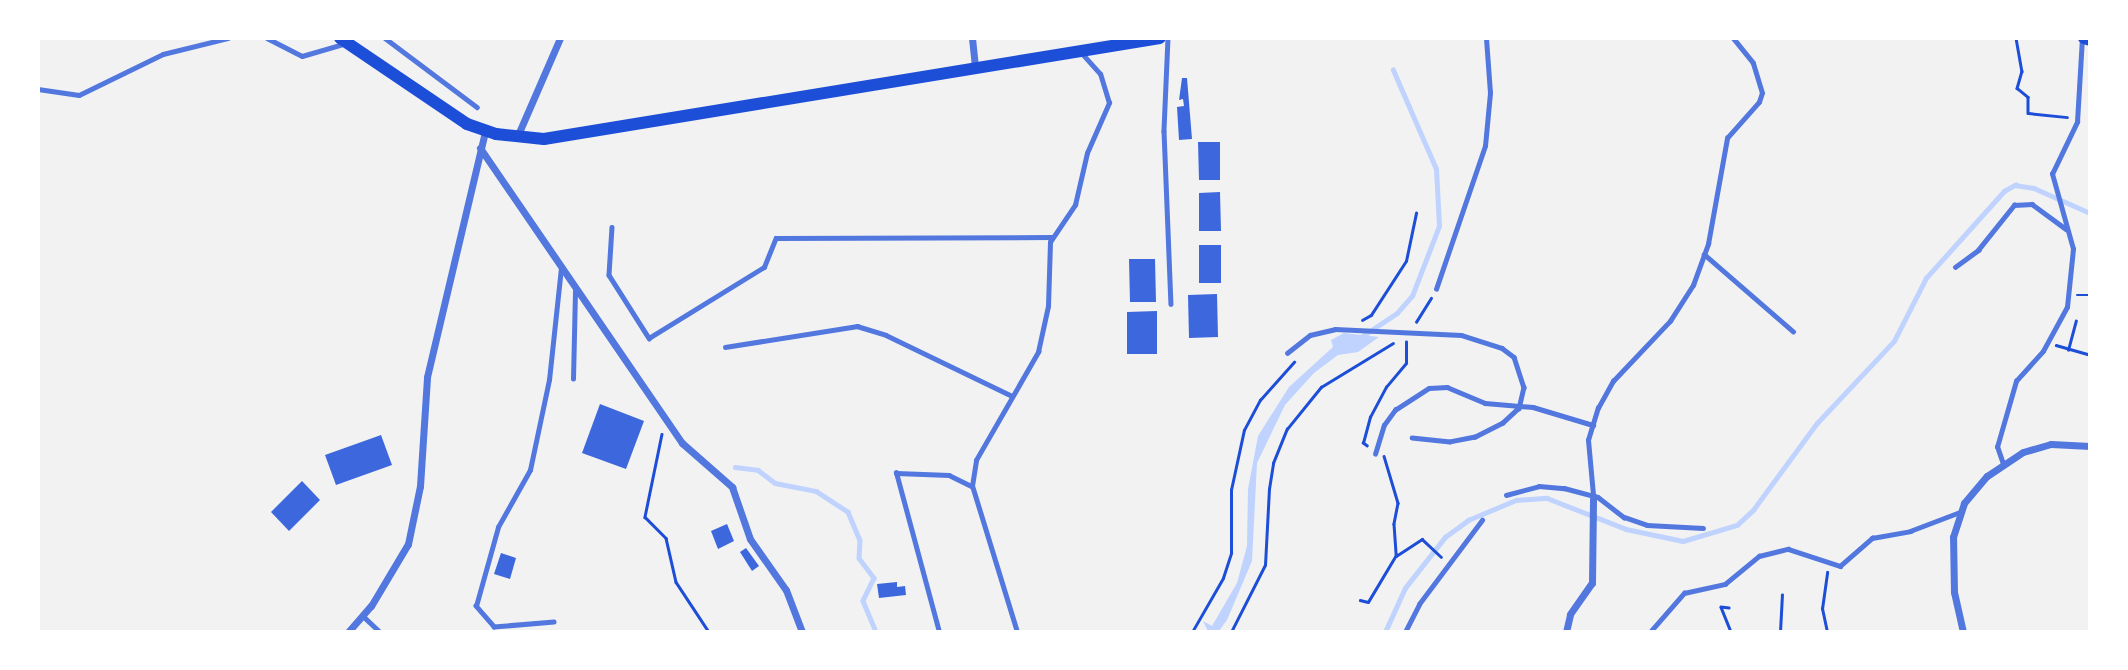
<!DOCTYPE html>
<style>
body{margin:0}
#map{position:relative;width:2128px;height:670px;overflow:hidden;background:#f2f2f2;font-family:Commissioner,sans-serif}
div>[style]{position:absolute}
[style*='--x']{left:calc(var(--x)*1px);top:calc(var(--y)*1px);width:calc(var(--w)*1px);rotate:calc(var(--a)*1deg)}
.water>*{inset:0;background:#bfd3fe}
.stream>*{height:4.5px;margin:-2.25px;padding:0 2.25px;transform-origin:2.25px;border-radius:2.25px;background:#bfd3fe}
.building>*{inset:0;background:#3d67dc}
.path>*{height:2.5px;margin:-1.25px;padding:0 1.25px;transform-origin:1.25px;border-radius:1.25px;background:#1d4ed8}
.service>*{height:4.5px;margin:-2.25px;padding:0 2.25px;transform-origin:2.25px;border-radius:2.25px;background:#5277de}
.minor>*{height:7px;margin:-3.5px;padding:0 3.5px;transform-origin:3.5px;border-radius:3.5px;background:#5277de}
.secondary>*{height:12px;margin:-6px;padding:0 6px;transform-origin:6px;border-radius:6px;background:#1d4ed8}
span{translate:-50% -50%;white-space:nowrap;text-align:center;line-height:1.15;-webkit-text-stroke:5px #fff;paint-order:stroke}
.frame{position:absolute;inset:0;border:40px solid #fff;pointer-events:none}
</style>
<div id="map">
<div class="water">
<div style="clip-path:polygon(1344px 333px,1379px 337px,1358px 352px,1338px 355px,1314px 373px,1285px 405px,1257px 463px,1252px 561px,1227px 620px,1219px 631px,1208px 631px,1203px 621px,1212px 626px,1237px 583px,1247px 546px,1248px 489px,1258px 436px,1289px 387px,1333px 347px,1331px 340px)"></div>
</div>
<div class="stream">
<div style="--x:1361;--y:337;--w:43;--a:-33.7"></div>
<div style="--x:1397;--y:313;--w:23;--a:-49"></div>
<div style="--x:1412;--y:296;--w:75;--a:-68.9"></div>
<div style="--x:1439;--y:226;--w:57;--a:-93"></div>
<div style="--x:1436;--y:169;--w:108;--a:-113.5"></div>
<div style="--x:735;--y:467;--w:23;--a:7"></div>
<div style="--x:758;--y:470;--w:21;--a:37"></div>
<div style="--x:775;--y:483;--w:42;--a:11"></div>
<div style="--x:816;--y:491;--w:38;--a:33"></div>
<div style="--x:848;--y:512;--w:30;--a:67"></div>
<div style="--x:860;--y:540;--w:18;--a:93"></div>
<div style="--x:859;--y:558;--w:25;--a:53"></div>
<div style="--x:874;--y:578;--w:25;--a:116"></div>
<div style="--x:863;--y:601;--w:34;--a:67"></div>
<div style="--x:1385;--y:632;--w:48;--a:-65.6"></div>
<div style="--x:1405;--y:588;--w:65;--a:-51.9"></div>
<div style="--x:1445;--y:537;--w:29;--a:-36"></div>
<div style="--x:1468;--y:520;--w:52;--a:-22.6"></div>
<div style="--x:1516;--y:500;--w:31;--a:-4"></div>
<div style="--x:1547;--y:498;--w:85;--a:21.4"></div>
<div style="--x:1626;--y:529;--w:58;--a:11.9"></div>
<div style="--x:1683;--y:541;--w:56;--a:-16.5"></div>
<div style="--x:1737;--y:525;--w:22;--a:-43"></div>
<div style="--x:1753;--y:510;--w:108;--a:-53.7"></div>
<div style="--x:1817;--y:423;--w:112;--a:-46.8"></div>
<div style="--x:1894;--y:341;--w:71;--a:-63.1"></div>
<div style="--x:1926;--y:278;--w:117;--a:-48.1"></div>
<div style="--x:2004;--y:191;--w:13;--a:-29"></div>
<div style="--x:2015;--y:185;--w:19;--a:9"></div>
<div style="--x:2034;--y:188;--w:61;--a:24.1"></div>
</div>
<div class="building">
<div style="clip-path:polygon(1182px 78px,1187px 78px,1192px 139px,1179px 140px,1177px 107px,1184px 106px,1183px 99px,1179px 100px)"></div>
<div style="clip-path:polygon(1198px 142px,1220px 142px,1220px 180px,1199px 180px)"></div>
<div style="clip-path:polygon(1220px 192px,1221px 231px,1199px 231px,1199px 193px)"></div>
<div style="clip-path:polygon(1199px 245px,1221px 245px,1221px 283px,1199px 283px)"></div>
<div style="clip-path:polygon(1129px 259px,1155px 259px,1156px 302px,1130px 302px)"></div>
<div style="clip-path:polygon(1217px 294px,1218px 337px,1189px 338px,1188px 295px)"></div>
<div style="clip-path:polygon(1157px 311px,1157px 354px,1127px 354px,1127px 312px)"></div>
<div style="clip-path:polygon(600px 404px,644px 421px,626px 469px,582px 453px)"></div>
<div style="clip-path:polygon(381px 435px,392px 465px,336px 485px,325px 455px)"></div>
<div style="clip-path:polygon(302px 481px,320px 500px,289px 531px,271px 512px)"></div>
<div style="clip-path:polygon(727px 524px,734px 541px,718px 549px,711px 531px)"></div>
<div style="clip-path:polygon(746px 548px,759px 566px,752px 571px,740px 552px)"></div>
<div style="clip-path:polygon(501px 553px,516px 558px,510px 579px,494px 574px)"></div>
<div style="clip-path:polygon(897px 582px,897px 587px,905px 586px,906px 595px,879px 598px,877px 584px)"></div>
</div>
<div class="path">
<div style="--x:2016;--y:38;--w:34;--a:80"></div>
<div style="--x:2022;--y:71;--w:18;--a:106"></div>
<div style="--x:2017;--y:88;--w:14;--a:39"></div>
<div style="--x:2028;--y:97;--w:16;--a:90"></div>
<div style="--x:2028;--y:113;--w:39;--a:6"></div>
<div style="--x:2077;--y:295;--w:13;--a:0"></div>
<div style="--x:1362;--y:320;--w:10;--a:-29"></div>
<div style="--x:1371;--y:315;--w:64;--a:-57.1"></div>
<div style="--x:1406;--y:261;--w:49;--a:-78.2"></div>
<div style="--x:1416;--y:322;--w:28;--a:-58"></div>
<div style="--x:2056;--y:345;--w:35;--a:16"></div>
<div style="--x:2068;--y:350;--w:30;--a:-75"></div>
<div style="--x:662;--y:434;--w:85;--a:101.6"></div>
<div style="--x:645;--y:517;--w:30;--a:45"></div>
<div style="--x:666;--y:538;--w:45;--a:77.2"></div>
<div style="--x:676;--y:582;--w:60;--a:56.6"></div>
<div style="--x:1367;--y:446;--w:5;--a:-143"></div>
<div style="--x:1363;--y:443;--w:27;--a:-75"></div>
<div style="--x:1370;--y:417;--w:34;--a:-62"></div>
<div style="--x:1386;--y:387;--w:31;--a:-50"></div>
<div style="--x:1406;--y:363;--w:21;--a:-90"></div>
<div style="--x:1384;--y:456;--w:49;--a:73.4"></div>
<div style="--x:1398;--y:503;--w:21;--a:101"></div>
<div style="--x:1394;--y:524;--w:32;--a:86"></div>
<div style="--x:1396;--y:556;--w:31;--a:-33"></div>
<div style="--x:1422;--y:539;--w:26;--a:43"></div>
<div style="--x:1360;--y:600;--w:8;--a:14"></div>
<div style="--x:1368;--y:602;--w:55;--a:-59.2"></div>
<div style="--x:1729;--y:608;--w:8;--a:-173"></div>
<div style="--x:1721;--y:607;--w:27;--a:68"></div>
<div style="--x:1192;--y:632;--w:62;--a:-60.1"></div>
<div style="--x:1223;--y:578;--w:26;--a:-72"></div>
<div style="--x:1231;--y:553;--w:63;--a:-90"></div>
<div style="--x:1231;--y:490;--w:61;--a:-77.8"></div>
<div style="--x:1244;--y:430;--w:34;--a:-62"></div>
<div style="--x:1260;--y:400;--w:51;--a:-48.2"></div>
<div style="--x:1231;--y:632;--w:75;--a:-63.1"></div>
<div style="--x:1265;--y:565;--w:76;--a:-87"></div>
<div style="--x:1269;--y:489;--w:26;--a:-81"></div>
<div style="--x:1273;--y:463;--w:37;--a:-68"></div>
<div style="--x:1287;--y:429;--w:54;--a:-51"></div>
<div style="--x:1321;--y:387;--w:84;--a:-31.4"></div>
<div style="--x:1780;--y:632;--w:37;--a:-87"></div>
<div style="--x:1827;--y:632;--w:24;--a:-102"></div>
<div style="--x:1822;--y:609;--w:37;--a:-82"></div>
</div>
<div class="service">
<div style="--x:267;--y:38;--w:39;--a:27"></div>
<div style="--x:302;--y:56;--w:43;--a:-16.3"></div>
<div style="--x:385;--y:38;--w:115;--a:36.9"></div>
<div style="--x:1168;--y:38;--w:93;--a:92.5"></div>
<div style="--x:1164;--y:131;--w:173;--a:87.7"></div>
<div style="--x:38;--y:89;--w:41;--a:8.3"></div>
<div style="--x:79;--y:95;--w:93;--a:-26"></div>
<div style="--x:163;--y:54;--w:67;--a:-13.8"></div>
<div style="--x:612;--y:227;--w:48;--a:93.6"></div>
<div style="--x:609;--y:275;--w:75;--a:57.6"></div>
<div style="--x:649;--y:338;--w:135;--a:-31.7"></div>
<div style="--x:764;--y:267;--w:31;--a:-68"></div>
<div style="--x:776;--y:238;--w:276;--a:-0.2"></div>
<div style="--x:1704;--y:254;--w:118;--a:40.9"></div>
<div style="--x:1955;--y:267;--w:29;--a:-36"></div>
<div style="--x:1978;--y:250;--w:58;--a:-51.3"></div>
<div style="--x:2014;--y:205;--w:18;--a:-3"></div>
<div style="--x:2032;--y:204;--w:42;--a:36.3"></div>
<div style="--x:1436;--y:289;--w:151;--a:-71.1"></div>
<div style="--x:1485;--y:146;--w:53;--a:-84.6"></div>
<div style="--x:1490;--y:93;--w:55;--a:-94.2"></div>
<div style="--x:725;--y:347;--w:134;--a:-9"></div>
<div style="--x:857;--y:326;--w:30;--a:17"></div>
<div style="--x:886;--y:335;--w:138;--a:25.8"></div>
<div style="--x:1287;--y:353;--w:29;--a:-38"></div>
<div style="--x:1310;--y:335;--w:26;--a:-13"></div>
<div style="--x:1335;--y:329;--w:126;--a:2.7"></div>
<div style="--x:1461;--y:335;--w:43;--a:17.6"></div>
<div style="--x:1502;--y:348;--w:15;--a:37"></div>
<div style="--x:1514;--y:357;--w:32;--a:72"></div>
<div style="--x:1524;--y:387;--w:22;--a:103"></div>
<div style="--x:1519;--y:408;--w:22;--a:137"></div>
<div style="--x:1503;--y:423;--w:31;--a:153"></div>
<div style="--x:1475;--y:437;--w:25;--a:169"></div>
<div style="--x:1450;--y:442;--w:38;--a:-174"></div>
<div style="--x:573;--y:379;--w:88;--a:-88.7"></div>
<div style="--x:1375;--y:454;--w:30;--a:-73"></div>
<div style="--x:1384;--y:425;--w:19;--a:-54"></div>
<div style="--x:1395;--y:410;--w:40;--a:-32.9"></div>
<div style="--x:1429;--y:388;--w:18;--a:-3"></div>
<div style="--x:1447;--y:387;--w:41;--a:22.8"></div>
<div style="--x:1485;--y:403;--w:48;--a:4.8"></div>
<div style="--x:1533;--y:407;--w:63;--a:16.7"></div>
<div style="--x:2003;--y:464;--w:18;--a:-109"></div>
<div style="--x:1997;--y:447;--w:69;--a:-73.9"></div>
<div style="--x:2016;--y:381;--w:40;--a:-48"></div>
<div style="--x:2043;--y:351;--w:50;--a:-61.4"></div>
<div style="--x:2067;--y:307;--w:58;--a:-84.1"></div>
<div style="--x:2073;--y:249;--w:78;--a:-105.6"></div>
<div style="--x:2052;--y:174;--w:58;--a:-64.3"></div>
<div style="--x:2077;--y:122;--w:83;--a:-86.6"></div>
<div style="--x:1506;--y:495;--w:34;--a:-15"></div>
<div style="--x:1539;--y:486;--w:25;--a:5"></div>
<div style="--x:1564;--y:488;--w:35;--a:15"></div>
<div style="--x:1598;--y:497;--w:33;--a:38"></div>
<div style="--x:1624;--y:517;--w:24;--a:19"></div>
<div style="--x:1647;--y:525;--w:56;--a:3.1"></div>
<div style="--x:1593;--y:495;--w:55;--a:-95.2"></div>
<div style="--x:1588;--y:440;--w:34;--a:-73"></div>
<div style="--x:1598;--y:408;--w:31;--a:-61"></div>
<div style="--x:1613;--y:381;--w:83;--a:-46.5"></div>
<div style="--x:1670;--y:321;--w:43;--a:-57.4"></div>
<div style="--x:1693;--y:285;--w:44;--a:-69.9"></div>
<div style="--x:1708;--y:244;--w:108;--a:-79.8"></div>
<div style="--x:1727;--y:138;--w:48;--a:-48.4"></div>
<div style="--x:1759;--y:102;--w:9;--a:-72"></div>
<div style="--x:1762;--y:93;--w:31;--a:-107"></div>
<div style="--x:1753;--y:63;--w:32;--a:-129"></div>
<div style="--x:363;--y:616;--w:23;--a:43"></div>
<div style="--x:554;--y:622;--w:60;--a:175.2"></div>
<div style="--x:494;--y:627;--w:28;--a:-131"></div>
<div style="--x:476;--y:606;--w:82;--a:-74.4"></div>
<div style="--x:498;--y:527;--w:65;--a:-60.7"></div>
<div style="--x:530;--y:470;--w:92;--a:-78.1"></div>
<div style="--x:549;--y:380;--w:113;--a:-83.9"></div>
<div style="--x:939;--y:632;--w:165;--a:-105.1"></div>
<div style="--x:896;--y:473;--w:53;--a:2.2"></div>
<div style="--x:949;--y:475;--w:25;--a:26"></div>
<div style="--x:1017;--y:632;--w:153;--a:-107.1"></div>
<div style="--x:972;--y:486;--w:26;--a:-81"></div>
<div style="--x:976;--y:460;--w:125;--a:-60.1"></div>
<div style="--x:1038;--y:352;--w:47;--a:-77.7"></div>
<div style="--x:1048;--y:306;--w:64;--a:-88.2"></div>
<div style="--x:1050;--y:242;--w:45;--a:-56"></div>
<div style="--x:1075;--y:205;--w:53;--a:-77"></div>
<div style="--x:1087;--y:153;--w:55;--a:-66.3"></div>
<div style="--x:1109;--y:103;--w:30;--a:-107"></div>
<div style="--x:1100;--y:74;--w:25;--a:-132"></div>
<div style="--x:1405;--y:632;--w:31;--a:-63"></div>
<div style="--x:1419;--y:604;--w:105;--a:-53.1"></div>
<div style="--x:1650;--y:632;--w:52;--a:-48.9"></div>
<div style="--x:1684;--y:593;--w:42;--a:-12.4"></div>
<div style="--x:1725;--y:584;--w:44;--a:-39.5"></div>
<div style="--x:1759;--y:556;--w:30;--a:-14"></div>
<div style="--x:1788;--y:549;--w:55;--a:18.1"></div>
<div style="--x:1840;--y:566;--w:43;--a:-41.2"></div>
<div style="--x:1872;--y:538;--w:39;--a:-10"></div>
<div style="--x:1910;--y:531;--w:53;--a:-20.8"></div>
</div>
<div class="minor">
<div style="--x:972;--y:38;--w:31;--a:84"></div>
<div style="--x:517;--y:137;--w:108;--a:-66.5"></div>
<div style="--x:480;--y:148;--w:358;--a:55.6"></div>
<div style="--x:682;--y:443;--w:67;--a:41.3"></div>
<div style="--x:732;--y:487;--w:55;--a:70.9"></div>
<div style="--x:750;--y:539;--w:62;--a:54.8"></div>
<div style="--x:786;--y:590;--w:45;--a:69.1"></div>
<div style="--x:348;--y:632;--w:35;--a:-49"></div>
<div style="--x:371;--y:606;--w:72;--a:-59.2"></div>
<div style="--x:408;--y:544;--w:59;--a:-78.3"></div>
<div style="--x:420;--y:486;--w:109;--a:-86.3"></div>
<div style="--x:427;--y:377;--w:253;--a:-76.7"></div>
<div style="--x:1566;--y:632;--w:18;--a:-77"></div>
<div style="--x:1570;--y:614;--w:38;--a:-55"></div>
<div style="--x:1592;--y:583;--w:87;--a:-89.3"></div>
<div style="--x:1963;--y:632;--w:41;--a:-102.7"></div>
<div style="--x:1954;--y:592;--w:55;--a:-91"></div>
<div style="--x:1953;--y:537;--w:36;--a:-72"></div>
<div style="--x:1964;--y:503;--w:35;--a:-50"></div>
<div style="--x:1987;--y:476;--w:43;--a:-33.7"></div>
<div style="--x:2023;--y:452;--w:29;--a:-16"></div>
<div style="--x:2051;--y:444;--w:39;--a:3"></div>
</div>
<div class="secondary">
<div style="--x:340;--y:38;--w:153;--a:34.1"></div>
<div style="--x:467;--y:124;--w:31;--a:19"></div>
<div style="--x:496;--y:134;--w:48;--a:5.9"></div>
<div style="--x:544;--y:139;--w:624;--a:-9.31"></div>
<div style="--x:2084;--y:38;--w:6;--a:18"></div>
</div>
<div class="frame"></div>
</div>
